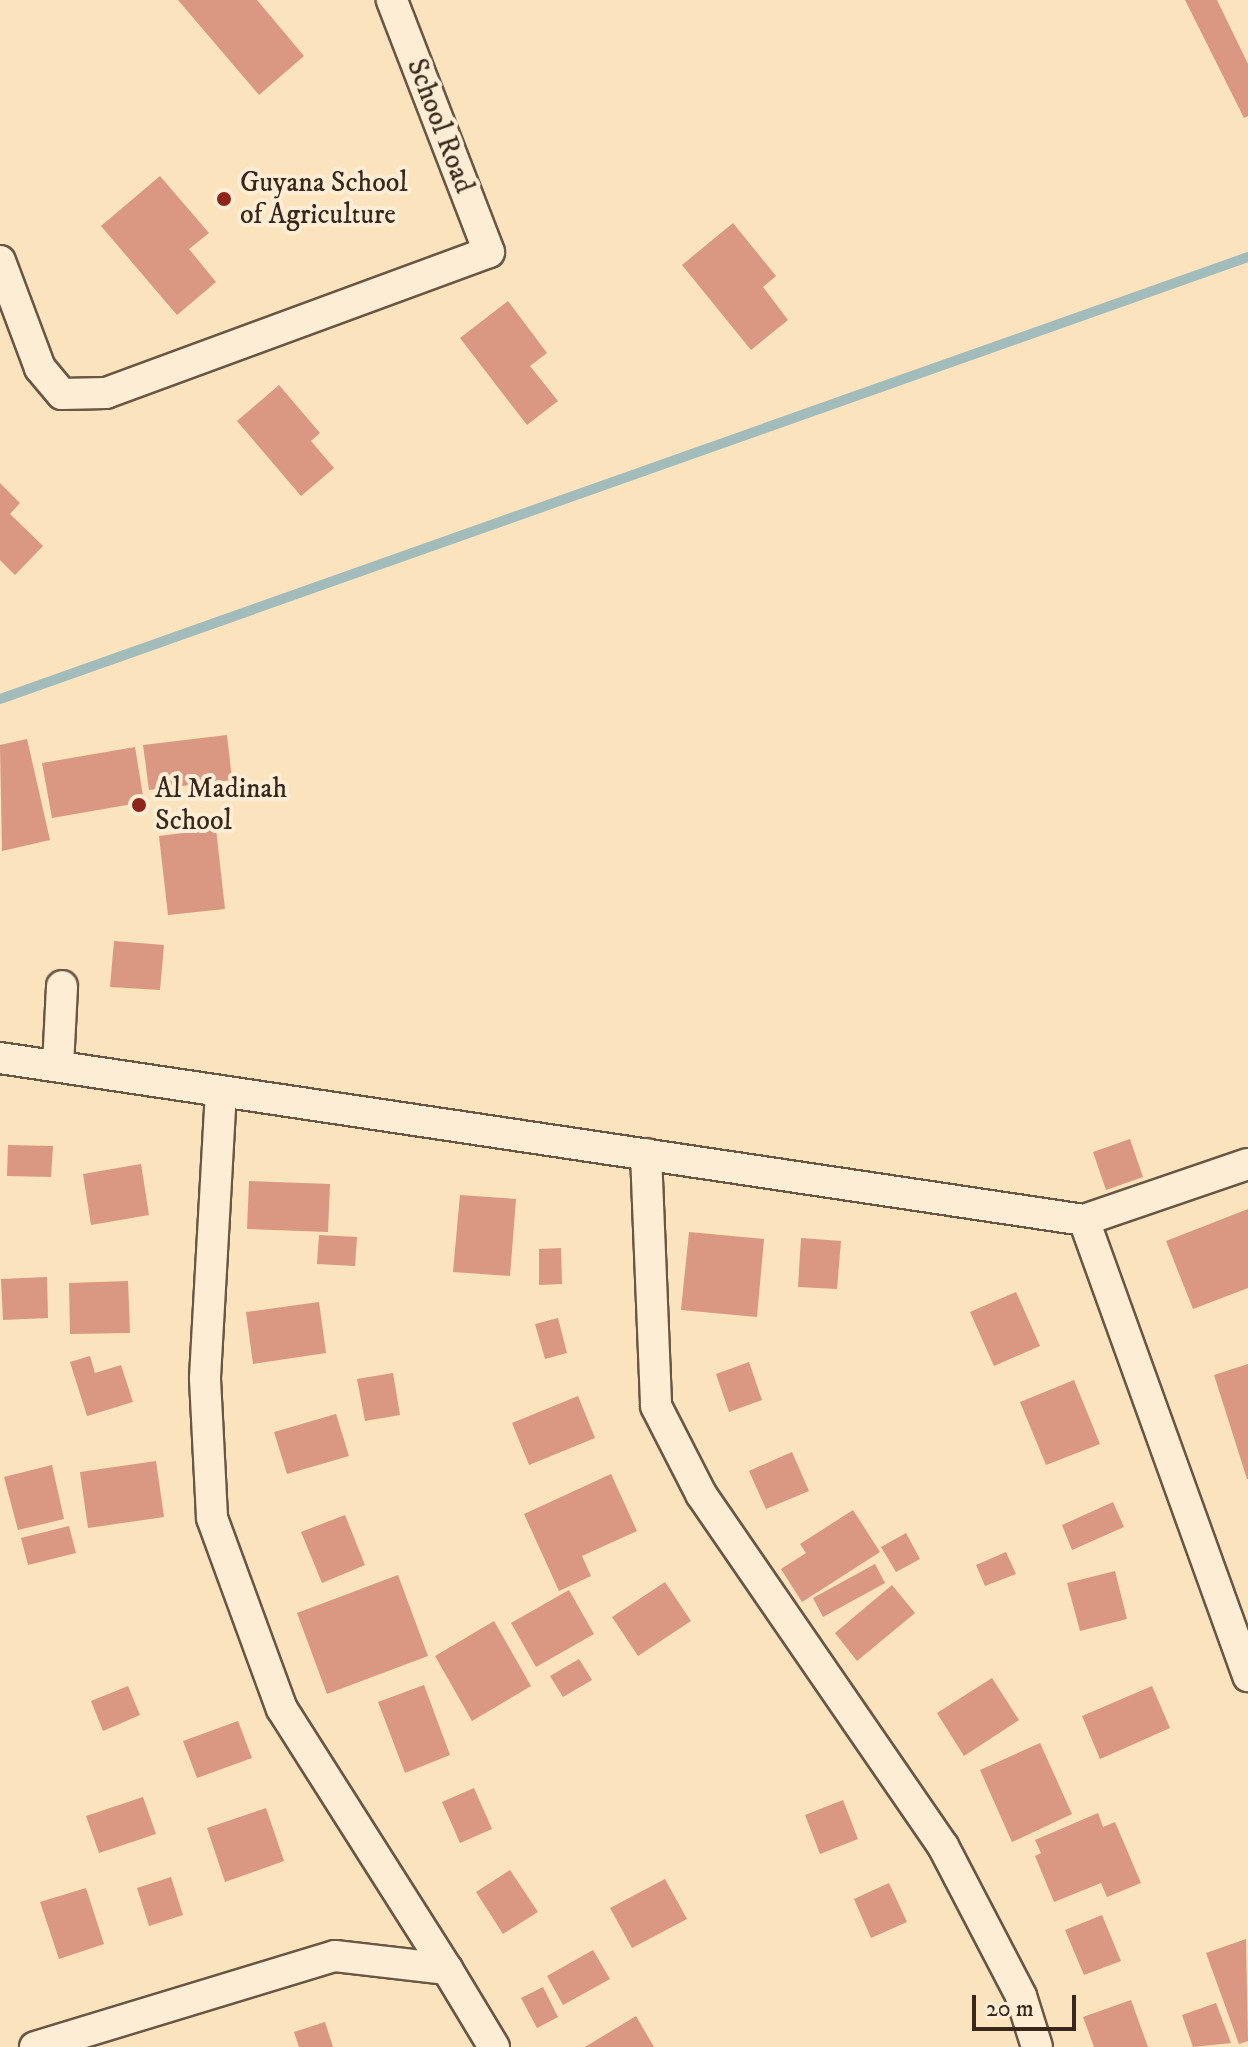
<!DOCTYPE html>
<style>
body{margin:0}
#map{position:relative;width:1248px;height:2047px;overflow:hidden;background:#fae3bd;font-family:"IM FELL DW Pica",serif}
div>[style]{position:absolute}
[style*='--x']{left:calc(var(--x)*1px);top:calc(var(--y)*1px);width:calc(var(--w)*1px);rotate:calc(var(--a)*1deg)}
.stream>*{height:10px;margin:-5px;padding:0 5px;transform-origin:5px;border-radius:5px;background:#a2bbbb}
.building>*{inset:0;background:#da9782}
.roads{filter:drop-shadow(2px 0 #6a5644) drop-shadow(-2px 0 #6a5644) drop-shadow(0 2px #6a5644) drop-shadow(0 -2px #6a5644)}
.street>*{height:30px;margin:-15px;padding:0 15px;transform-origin:15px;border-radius:15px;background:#fcedd4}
.dots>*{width:22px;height:22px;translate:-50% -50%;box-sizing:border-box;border:4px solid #fcedd4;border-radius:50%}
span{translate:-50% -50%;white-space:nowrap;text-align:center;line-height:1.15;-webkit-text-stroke:8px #fcedd4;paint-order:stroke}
.street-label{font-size:28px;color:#3a271b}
.poi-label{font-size:28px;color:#3a271b}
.left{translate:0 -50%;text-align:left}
.scale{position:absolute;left:972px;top:1995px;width:104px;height:36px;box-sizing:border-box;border:4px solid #3a271b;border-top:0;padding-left:10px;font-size:24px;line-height:28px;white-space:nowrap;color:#3a271b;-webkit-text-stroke:6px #fcedd4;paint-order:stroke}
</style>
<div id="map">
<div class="stream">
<div style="--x:0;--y:699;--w:1324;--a:-19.5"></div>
</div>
<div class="building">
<div style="clip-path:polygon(178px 0,257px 0,304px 56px,259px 95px)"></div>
<div style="clip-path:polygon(1185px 0,1217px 0,1248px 64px,1248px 116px,1244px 118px)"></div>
<div style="clip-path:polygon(160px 176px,209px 233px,189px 249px,216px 282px,177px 315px,101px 226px)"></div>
<div style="clip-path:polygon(733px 223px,776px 276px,763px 287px,788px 320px,751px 350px,682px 265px)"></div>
<div style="clip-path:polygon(508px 301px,547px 353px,530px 366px,558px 401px,527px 425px,460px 338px)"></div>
<div style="clip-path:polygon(279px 385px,320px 433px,311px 441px,334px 468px,301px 496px,237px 421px)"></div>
<div style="clip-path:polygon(0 483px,20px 503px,10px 514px,43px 546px,15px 575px,0 560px)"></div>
<div style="clip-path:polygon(227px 735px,232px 780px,149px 790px,143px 745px)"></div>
<div style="clip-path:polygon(27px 739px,50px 840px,2px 851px,0 745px)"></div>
<div style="clip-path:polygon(135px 747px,144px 802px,52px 818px,42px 763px)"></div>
<div style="clip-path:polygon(216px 829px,225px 909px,168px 915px,159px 836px)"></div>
<div style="clip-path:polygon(114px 941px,164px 945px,160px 990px,110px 987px)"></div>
<div style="clip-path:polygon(1130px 1139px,1143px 1177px,1106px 1190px,1093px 1152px)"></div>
<div style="clip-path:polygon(8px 1145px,53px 1146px,51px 1177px,7px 1176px)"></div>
<div style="clip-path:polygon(141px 1164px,149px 1215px,91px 1225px,83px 1174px)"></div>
<div style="clip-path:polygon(249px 1181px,330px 1184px,328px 1232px,247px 1229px)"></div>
<div style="clip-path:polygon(460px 1195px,516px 1199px,510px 1276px,453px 1272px)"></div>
<div style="clip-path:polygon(1248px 1209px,1248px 1288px,1193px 1309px,1166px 1241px)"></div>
<div style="clip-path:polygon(689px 1232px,764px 1239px,757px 1317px,681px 1310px)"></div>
<div style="clip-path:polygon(319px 1235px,357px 1237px,355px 1266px,317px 1264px)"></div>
<div style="clip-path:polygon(801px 1238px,841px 1241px,837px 1289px,798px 1287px)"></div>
<div style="clip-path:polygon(561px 1248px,562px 1284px,539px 1285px,539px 1249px)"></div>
<div style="clip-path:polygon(47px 1277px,48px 1318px,3px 1320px,1px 1279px)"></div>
<div style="clip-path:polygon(128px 1281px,130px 1333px,70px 1334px,69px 1283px)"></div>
<div style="clip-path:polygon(1016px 1292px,1040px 1346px,994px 1366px,970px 1312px)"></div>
<div style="clip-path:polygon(319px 1302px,326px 1353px,253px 1364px,246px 1312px)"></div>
<div style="clip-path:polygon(558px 1318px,567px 1353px,545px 1359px,535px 1324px)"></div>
<div style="clip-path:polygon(90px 1356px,95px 1373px,121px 1365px,133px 1402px,87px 1416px,70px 1362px)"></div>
<div style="clip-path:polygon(749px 1362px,762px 1400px,729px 1412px,716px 1374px)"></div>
<div style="clip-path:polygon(1248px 1364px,1248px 1479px,1247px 1479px,1214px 1375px)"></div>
<div style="clip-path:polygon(393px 1373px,400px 1415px,365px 1421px,357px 1379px)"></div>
<div style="clip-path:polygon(1074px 1380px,1100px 1444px,1046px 1465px,1020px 1402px)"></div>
<div style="clip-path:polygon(578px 1396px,595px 1438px,529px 1465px,512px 1423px)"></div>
<div style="clip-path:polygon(336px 1414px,349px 1456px,287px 1474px,274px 1432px)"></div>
<div style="clip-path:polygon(792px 1452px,809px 1491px,766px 1509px,749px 1471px)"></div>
<div style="clip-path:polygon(156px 1461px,164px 1517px,88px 1528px,80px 1472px)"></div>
<div style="clip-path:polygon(52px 1465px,64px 1519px,18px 1530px,4px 1477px)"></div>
<div style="clip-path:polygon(611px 1474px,637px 1531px,582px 1556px,591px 1576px,559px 1591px,524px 1514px)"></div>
<div style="clip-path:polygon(1113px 1502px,1124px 1527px,1072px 1550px,1062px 1525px)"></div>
<div style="clip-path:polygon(853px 1510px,880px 1552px,802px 1602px,781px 1569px,806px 1553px,800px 1544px)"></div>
<div style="clip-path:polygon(345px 1515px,365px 1565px,322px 1583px,301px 1532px)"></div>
<div style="clip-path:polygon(69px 1526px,76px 1553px,28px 1565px,21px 1538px)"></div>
<div style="clip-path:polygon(906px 1533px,920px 1559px,896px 1572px,881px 1547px)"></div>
<div style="clip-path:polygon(1006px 1552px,1016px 1574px,985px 1586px,976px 1565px)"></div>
<div style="clip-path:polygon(875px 1564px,885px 1583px,823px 1617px,813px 1598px)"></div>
<div style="clip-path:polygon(1115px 1571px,1127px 1619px,1080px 1631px,1067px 1583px)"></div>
<div style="clip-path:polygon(398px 1575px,428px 1656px,327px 1694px,297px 1613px)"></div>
<div style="clip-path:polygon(665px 1582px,691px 1621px,638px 1656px,612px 1617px)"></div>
<div style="clip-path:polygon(892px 1585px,915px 1613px,857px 1661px,835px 1633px)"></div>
<div style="clip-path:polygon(569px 1590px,594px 1634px,536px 1667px,511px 1623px)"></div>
<div style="clip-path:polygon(494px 1621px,531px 1686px,472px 1721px,435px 1656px)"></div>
<div style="clip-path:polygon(579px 1659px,592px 1680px,563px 1697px,550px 1676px)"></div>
<div style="clip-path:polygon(992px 1678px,1019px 1720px,964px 1756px,937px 1713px)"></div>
<div style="clip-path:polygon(424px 1685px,450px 1755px,405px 1773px,378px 1702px)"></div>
<div style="clip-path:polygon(128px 1686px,140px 1715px,103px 1731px,91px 1701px)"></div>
<div style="clip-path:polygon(1152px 1686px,1170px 1728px,1100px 1759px,1082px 1716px)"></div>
<div style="clip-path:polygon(238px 1721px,252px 1758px,197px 1778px,183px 1741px)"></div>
<div style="clip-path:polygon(1040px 1743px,1072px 1814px,1012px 1842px,980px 1770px)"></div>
<div style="clip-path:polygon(474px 1788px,492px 1829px,460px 1843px,442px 1802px)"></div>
<div style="clip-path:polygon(143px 1797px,156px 1834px,99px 1853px,86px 1816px)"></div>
<div style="clip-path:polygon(843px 1800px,858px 1839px,820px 1854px,805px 1815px)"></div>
<div style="clip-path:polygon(266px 1808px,284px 1861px,225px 1882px,207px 1828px)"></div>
<div style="clip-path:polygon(1098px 1813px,1103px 1827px,1115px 1822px,1141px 1883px,1107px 1897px,1101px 1883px,1054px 1902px,1035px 1856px,1041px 1853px,1035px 1840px)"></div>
<div style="clip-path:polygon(510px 1870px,538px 1912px,503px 1934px,476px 1892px)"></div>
<div style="clip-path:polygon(171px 1877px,183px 1915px,149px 1926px,137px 1888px)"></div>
<div style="clip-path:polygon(665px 1879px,687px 1919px,632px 1948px,610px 1908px)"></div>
<div style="clip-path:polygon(889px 1883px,907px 1922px,871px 1938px,854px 1899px)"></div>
<div style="clip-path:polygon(86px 1888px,104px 1944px,59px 1959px,40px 1902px)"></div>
<div style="clip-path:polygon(1102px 1915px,1121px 1961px,1084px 1975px,1065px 1930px)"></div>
<div style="clip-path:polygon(1246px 1939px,1248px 2041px,1239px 2044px,1206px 1953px)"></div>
<div style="clip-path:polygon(593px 1950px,610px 1979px,563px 2005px,547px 1976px)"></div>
<div style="clip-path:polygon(543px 1987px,558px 2017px,537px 2028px,521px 1998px)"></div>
<div style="clip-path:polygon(1131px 2000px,1148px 2047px,1094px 2047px,1083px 2017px)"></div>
<div style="clip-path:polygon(1216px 2003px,1231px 2043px,1193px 2047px,1182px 2015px)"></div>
<div style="clip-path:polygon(636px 2016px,654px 2047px,585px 2047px)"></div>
<div style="clip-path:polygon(325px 2022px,333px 2047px,299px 2047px,294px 2032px)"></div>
</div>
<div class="roads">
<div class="street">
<div style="--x:0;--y:261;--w:114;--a:69.5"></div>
<div style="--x:40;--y:368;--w:34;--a:50"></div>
<div style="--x:62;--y:394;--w:44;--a:-1.3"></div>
<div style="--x:106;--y:393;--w:408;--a:-20.2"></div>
<div style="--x:489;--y:252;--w:270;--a:-111.1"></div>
<div style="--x:0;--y:1058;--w:1096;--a:8.5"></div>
<div style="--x:1084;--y:1220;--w:173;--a:-18.9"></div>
<div style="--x:58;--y:1066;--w:80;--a:-87.1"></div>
<div style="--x:221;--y:1091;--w:288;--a:93.2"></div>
<div style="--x:205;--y:1379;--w:139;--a:87.1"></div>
<div style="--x:212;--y:1518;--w:203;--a:69.9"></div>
<div style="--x:282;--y:1709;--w:308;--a:57.6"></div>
<div style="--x:646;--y:1154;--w:252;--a:87.7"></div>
<div style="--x:656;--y:1406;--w:99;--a:62.9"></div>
<div style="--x:701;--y:1494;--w:427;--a:55.5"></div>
<div style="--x:943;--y:1846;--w:169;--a:62.5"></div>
<div style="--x:1021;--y:1996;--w:53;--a:72.6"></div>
<div style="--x:1084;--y:1220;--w:485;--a:70.2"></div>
<div style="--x:35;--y:2047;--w:313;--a:-16.9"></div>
<div style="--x:335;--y:1956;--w:113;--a:6.6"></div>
<div style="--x:447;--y:1969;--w:91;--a:58.9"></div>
</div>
</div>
<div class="dots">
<div style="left:224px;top:199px;background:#8f2418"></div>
<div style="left:139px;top:805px;background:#8f2418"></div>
</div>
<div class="street-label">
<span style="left:440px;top:126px;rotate:69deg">School Road</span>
</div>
<div class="poi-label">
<span class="left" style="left:240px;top:199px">Guyana School<br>of Agriculture</span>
<span class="left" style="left:155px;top:805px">Al Madinah<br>School</span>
</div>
<div class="scale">20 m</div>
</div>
